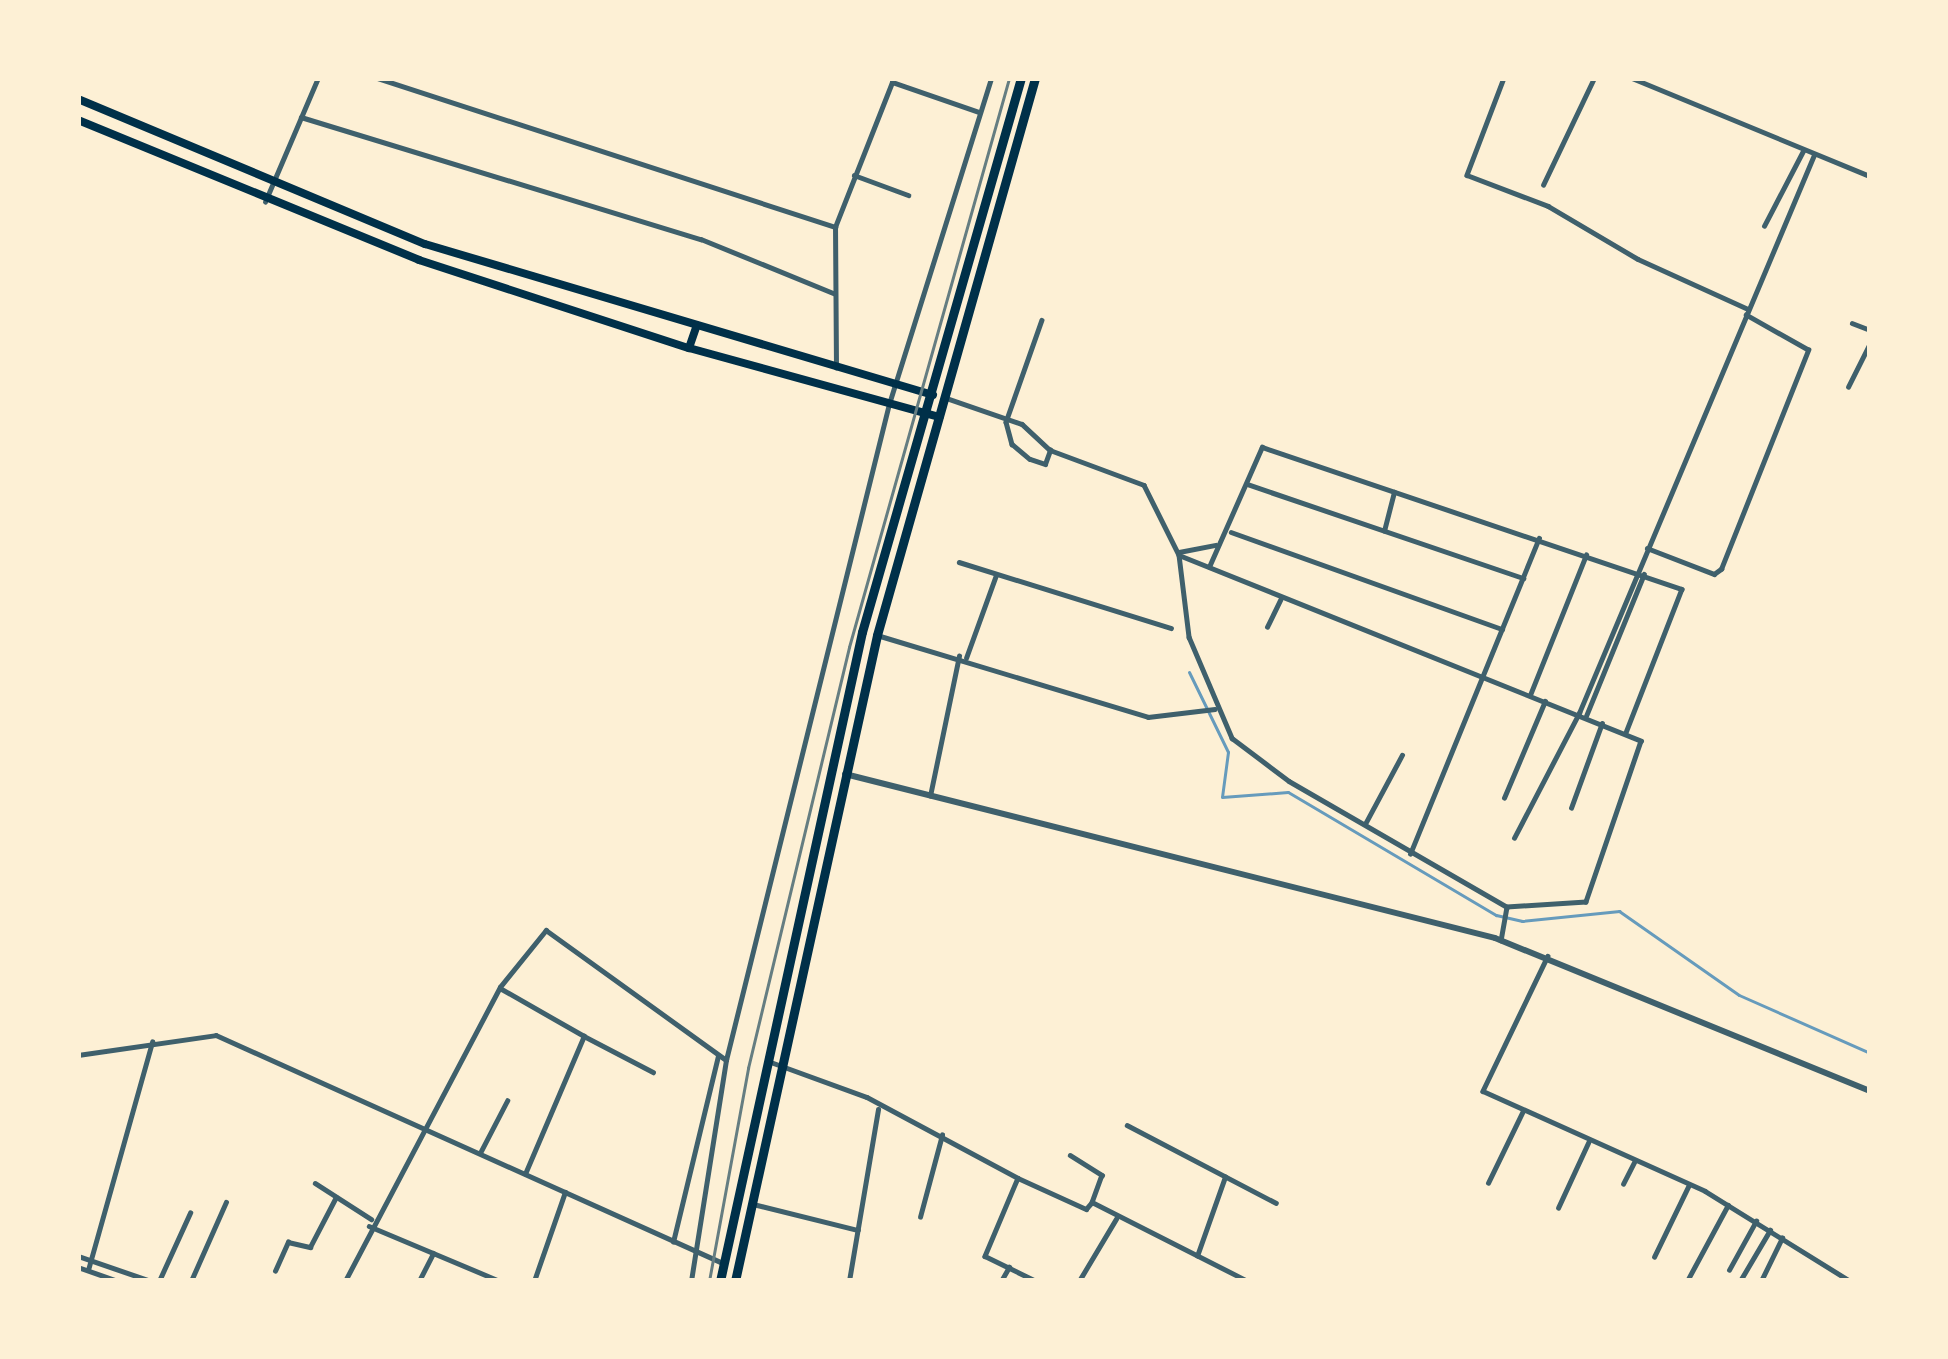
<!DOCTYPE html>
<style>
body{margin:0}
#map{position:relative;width:1948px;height:1359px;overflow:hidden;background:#fdf0d5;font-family:Signika,sans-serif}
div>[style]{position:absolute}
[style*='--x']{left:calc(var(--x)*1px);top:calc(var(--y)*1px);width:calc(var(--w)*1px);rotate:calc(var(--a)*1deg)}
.stream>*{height:3px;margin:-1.5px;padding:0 1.5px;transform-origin:1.5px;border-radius:1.5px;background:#669bbc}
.minor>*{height:4.5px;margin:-2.25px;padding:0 2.25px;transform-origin:2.25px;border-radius:2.25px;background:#3f606c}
.tertiary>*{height:6px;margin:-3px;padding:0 3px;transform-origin:3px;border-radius:3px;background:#3f606c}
.secondary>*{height:8px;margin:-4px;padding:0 4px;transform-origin:4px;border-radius:4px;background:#003049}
.trunk>*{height:9px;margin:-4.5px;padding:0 4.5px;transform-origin:4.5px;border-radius:4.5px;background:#003049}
.rail>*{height:3px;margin:-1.5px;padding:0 1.5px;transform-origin:1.5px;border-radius:1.5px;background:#657d81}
span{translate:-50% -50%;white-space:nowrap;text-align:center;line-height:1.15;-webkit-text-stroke:9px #fdf0d5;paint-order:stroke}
.frame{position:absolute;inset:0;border:81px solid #fdf0d5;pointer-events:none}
</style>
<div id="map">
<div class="stream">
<div style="--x:1189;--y:672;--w:89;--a:64"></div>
<div style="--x:1228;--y:752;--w:45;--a:97.6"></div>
<div style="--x:1222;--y:797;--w:66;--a:-4.3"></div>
<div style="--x:1288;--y:792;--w:242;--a:30.6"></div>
<div style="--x:1496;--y:915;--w:27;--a:13"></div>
<div style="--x:1522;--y:921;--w:98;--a:-5.9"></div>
<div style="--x:1619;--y:911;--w:146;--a:35"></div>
<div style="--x:1739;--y:995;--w:143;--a:23.9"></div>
</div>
<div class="minor">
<div style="--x:377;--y:78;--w:482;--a:18"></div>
<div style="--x:1504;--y:78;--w:104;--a:110.9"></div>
<div style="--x:1467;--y:175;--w:87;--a:20.9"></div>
<div style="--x:1548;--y:206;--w:104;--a:30.5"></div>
<div style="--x:1638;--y:259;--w:121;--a:24.4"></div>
<div style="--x:1632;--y:78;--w:257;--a:22.4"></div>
<div style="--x:301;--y:117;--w:418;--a:17"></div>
<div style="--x:701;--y:239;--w:143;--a:22.2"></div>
<div style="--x:854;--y:175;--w:58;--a:20.3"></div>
<div style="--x:1543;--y:185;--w:119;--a:-64.5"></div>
<div style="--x:265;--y:202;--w:135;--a:-66.9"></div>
<div style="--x:1764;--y:226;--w:85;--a:-62.5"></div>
<div style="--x:1042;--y:320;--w:108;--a:109.4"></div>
<div style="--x:1006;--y:422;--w:23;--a:75"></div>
<div style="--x:1012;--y:444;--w:23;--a:40"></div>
<div style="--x:1030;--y:459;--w:16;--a:18"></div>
<div style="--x:1045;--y:464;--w:15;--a:-70"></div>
<div style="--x:1852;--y:323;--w:19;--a:21"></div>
<div style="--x:836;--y:368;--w:141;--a:-90.4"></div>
<div style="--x:835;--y:227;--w:156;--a:-68.5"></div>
<div style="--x:892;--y:82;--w:92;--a:19"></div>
<div style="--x:1848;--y:387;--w:49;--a:-63.4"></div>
<div style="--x:946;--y:398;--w:80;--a:18.9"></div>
<div style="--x:1022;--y:424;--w:38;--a:43"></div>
<div style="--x:1050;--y:450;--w:100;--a:20.4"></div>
<div style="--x:1144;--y:485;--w:78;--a:63.4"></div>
<div style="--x:1179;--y:555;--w:83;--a:83"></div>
<div style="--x:1189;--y:637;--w:110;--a:66.9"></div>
<div style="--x:1232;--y:738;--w:71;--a:37"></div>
<div style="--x:1289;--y:781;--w:252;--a:30"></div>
<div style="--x:1507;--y:907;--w:34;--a:100"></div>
<div style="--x:1247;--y:484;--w:292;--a:18.8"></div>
<div style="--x:1384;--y:531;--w:40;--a:-75.6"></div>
<div style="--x:1231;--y:532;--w:288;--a:19.7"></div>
<div style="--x:1647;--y:548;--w:72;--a:21.2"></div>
<div style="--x:1714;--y:574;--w:9;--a:-36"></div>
<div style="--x:1721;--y:569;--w:236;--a:-68.3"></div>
<div style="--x:1808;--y:350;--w:71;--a:-150.6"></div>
<div style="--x:1179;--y:552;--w:37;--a:-11"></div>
<div style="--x:1179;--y:555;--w:498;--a:21.9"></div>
<div style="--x:1641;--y:741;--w:170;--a:108.9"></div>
<div style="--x:1586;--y:902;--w:79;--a:176.4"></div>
<div style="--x:959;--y:562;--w:222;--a:17.3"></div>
<div style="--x:1209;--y:567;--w:131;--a:-66.2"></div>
<div style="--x:1262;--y:447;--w:443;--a:18.7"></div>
<div style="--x:1682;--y:589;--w:155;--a:111.3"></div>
<div style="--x:1267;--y:627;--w:30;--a:-64"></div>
<div style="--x:877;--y:635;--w:283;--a:16.8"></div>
<div style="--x:1148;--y:717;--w:67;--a:-6.8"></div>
<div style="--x:966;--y:658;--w:88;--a:-70.1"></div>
<div style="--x:1530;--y:695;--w:151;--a:-68.2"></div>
<div style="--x:1586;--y:716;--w:153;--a:-67.8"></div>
<div style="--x:930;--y:796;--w:143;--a:-78.3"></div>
<div style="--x:1504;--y:798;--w:105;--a:-67.1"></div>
<div style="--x:1571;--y:808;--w:90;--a:-70"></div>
<div style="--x:1365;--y:824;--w:78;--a:-61.8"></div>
<div style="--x:1514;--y:838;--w:141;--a:-62.5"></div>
<div style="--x:1579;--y:713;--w:605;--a:-67.16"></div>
<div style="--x:1410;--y:854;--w:341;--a:-67.8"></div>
<div style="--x:1548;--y:956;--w:150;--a:115.7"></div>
<div style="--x:1483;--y:1091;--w:243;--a:24.2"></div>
<div style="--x:1705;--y:1191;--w:171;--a:31.8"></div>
<div style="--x:500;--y:988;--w:97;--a:29.7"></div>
<div style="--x:78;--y:1055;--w:139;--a:-8.2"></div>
<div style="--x:216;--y:1035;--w:558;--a:24.22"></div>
<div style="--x:768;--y:1061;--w:105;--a:20"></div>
<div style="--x:867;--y:1097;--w:171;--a:28.2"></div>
<div style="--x:1018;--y:1178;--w:85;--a:112.9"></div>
<div style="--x:985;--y:1256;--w:57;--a:26.1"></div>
<div style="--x:1127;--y:1125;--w:168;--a:27.6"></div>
<div style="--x:480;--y:1153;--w:59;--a:-62.6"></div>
<div style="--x:1070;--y:1155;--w:38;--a:32"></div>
<div style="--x:1102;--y:1175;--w:29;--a:110"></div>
<div style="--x:1092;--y:1202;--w:175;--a:26.9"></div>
<div style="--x:525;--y:1174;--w:150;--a:-66.9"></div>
<div style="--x:584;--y:1036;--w:78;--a:27.6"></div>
<div style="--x:1018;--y:1178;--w:75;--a:24.5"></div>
<div style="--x:1086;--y:1209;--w:9;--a:-49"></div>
<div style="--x:315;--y:1183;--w:67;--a:32.7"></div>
<div style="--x:1488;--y:1183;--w:80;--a:-64.1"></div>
<div style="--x:1623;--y:1184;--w:25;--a:-63"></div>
<div style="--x:753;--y:1204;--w:108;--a:13.9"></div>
<div style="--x:1558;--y:1208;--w:72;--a:-65.2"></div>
<div style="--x:920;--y:1217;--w:85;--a:-75"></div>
<div style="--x:369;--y:1226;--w:142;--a:22.8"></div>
<div style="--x:673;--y:1242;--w:191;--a:-76.4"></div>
<div style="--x:78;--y:1256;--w:77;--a:18.9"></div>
<div style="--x:1197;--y:1256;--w:84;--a:-70.5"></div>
<div style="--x:1654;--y:1257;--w:80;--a:-64.1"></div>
<div style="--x:78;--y:1267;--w:42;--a:19.3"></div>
<div style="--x:88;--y:1270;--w:237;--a:-74.3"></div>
<div style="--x:1729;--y:1270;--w:56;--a:-61.1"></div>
<div style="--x:275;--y:1271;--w:32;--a:-66"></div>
<div style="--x:288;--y:1242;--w:23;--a:13"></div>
<div style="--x:310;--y:1247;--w:56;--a:-62.5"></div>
<div style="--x:159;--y:1281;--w:75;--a:-65.5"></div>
<div style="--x:191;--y:1281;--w:86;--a:-66.1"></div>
<div style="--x:345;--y:1281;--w:332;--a:-62.2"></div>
<div style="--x:500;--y:987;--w:73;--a:-51.1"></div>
<div style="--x:546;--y:930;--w:222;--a:35.8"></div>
<div style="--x:419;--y:1281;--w:31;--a:-63"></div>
<div style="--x:534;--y:1281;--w:94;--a:-70.8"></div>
<div style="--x:691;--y:1281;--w:224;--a:-81"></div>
<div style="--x:726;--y:1060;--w:676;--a:-76.05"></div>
<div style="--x:889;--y:404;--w:342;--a:-72.6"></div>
<div style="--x:849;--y:1281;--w:174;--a:-80.4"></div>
<div style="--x:1001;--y:1281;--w:16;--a:-60"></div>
<div style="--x:1079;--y:1281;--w:72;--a:-59.2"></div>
<div style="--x:1687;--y:1281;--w:86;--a:-61.7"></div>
<div style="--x:1740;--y:1281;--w:59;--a:-59.5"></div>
<div style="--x:1761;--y:1281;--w:48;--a:-64"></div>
</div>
<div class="tertiary">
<div style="--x:845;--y:774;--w:670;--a:14.16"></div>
<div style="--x:1495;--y:938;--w:405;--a:22.2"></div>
</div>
<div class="secondary">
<div style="--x:78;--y:99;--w:376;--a:22.7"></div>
<div style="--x:425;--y:244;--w:530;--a:16.55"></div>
<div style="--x:78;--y:120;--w:369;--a:22.3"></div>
<div style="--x:419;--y:260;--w:284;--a:18.1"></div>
<div style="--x:689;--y:348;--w:260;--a:15.4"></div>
<div style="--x:689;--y:348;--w:24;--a:-71"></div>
</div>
<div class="trunk">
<div style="--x:720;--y:1281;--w:664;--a:-77.66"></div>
<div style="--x:862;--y:632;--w:576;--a:-73.99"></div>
<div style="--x:735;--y:1281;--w:661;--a:-77.6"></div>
<div style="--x:877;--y:635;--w:579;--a:-74.16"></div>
</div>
<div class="rail">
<div style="--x:709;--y:1281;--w:217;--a:-79.6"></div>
<div style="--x:748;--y:1068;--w:433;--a:-76.5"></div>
<div style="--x:849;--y:647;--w:591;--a:-74.29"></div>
</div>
<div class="frame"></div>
</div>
